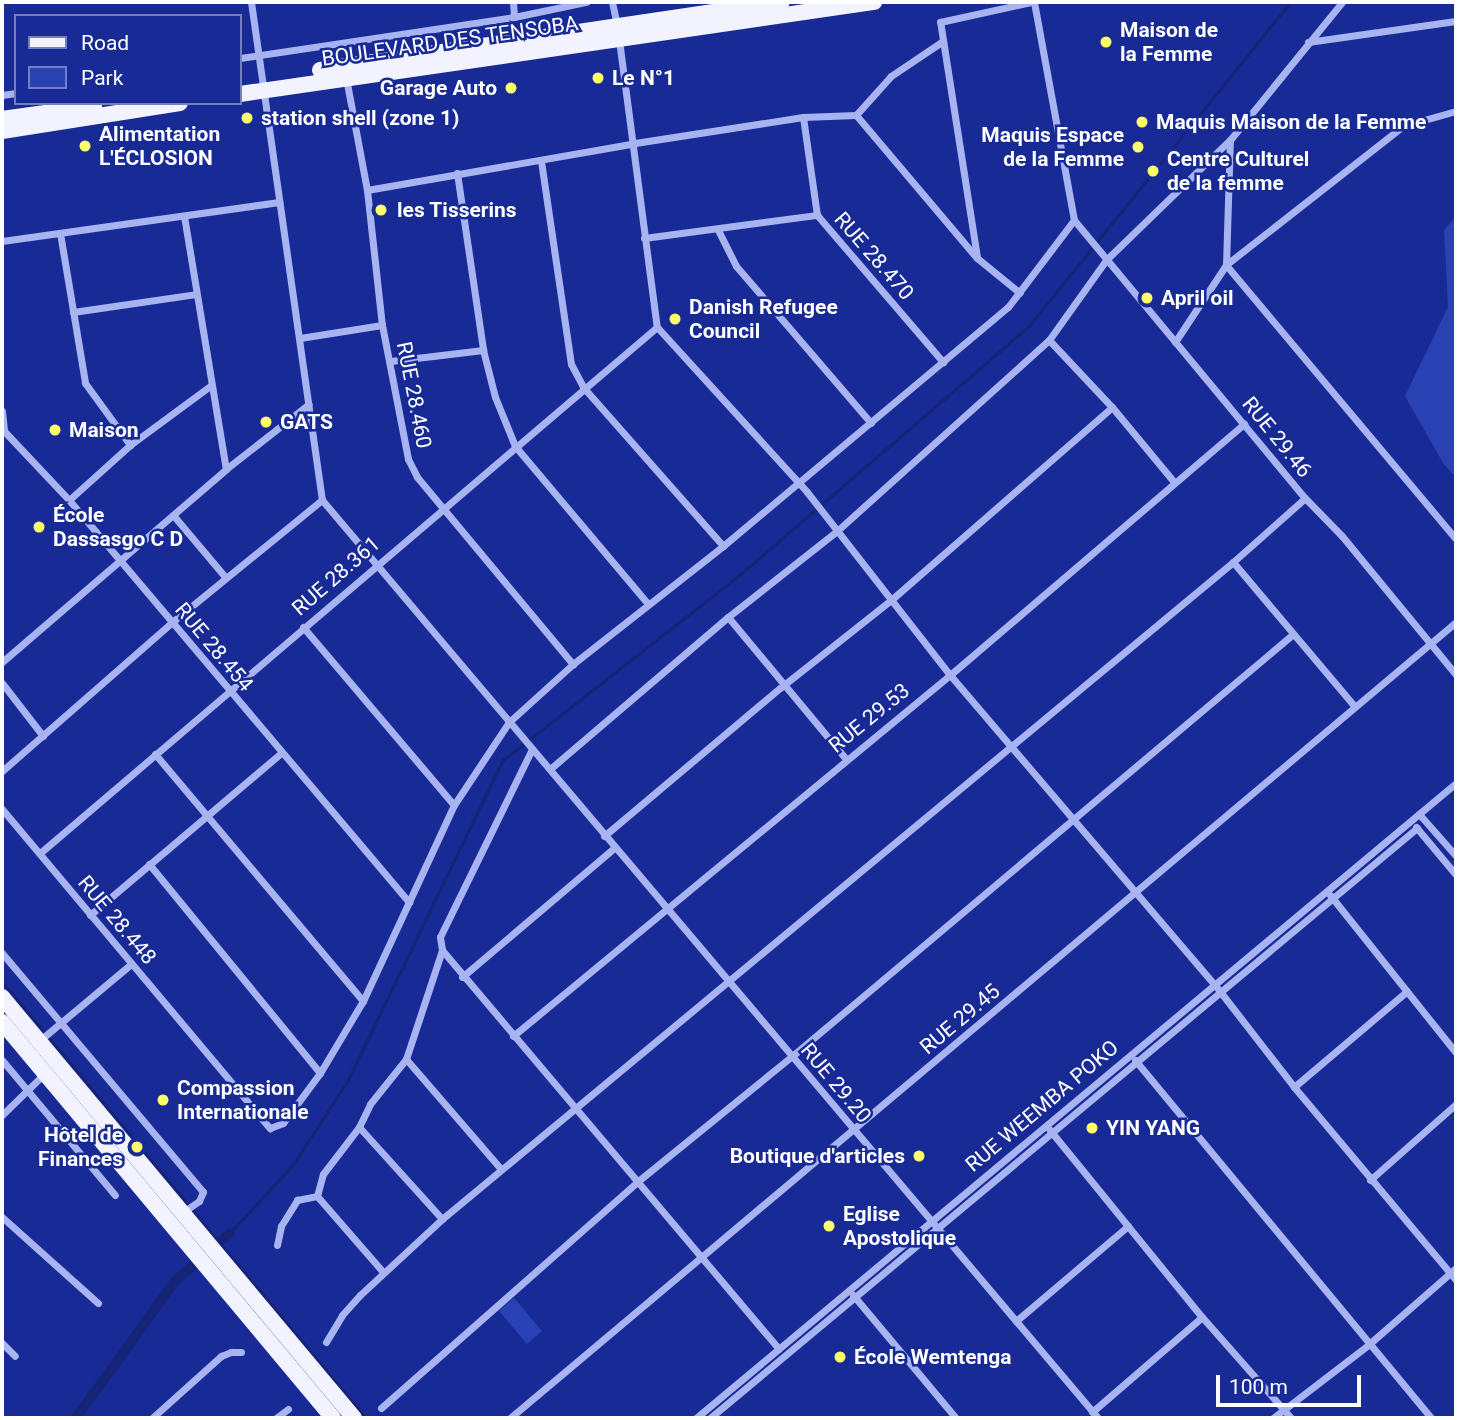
<!DOCTYPE html>
<meta charset="utf-8">
<style>
body{margin:0}
#map{position:relative;width:1458px;height:1420px;overflow:hidden;background:#172a95;font-family:Roboto,sans-serif}
div>[style]{position:absolute}
[style*='--x']{left:calc(var(--x)*1px);top:calc(var(--y)*1px);width:calc(var(--w)*1px);rotate:calc(var(--a)*1deg)}
.green>*{inset:0;background:#2a41b4}
.stream>*{height:2.5px;margin:-1.25px;padding:0 1.25px;transform-origin:1.25px;border-radius:1.25px;background:#162477}
.canal>*{height:10px;margin:-5px;padding:0 5px;transform-origin:5px;border-radius:5px;background:#162477}
.minor>*{height:7px;margin:-3.5px;padding:0 3.5px;transform-origin:3.5px;border-radius:3.5px;background:#a8b4f1}
.primary>*{height:16px;margin:-8px;padding:0 8px;transform-origin:8px;border-radius:8px;background:#f2f3ff}
.dots>*{width:19px;height:19px;translate:-50% -50%;box-sizing:border-box;border:4px solid #172a95;border-radius:50%}
span{translate:-50% -50%;white-space:nowrap;text-align:center;line-height:1.15;-webkit-text-stroke:5px #172a95;paint-order:stroke}
.poi-label{font-size:21px;color:#fff;font-weight:700}
.left{translate:0 -50%;text-align:left}
.right{translate:-100% -50%;text-align:right}
.street-label{font-size:21px;color:#fff}
.frame{position:absolute;inset:0;border:4px solid #fff;pointer-events:none}
.legend{position:absolute;left:14px;top:14px;width:228px;height:91px;box-sizing:border-box;background:#172a95;border:2px solid #747fbf;margin:0;padding:9px 12px;list-style:none;font-size:21px;color:#fff}
.legend li{display:flex;align-items:center;gap:14px;height:35px}
.legend b{width:35px;border:2px solid #747fbf}
.scale{position:absolute;left:1216px;top:1375px;width:145px;height:32px;box-sizing:border-box;border:4px solid #fff;border-top:0;padding-left:9px;font-size:21px;line-height:24px;white-space:nowrap;color:#fff;-webkit-text-stroke:5px #172a95;paint-order:stroke}
</style>
<div id="map">
<div class="green">
<div style="clip-path:polygon(1456px 217px,1456px 478px,1443px 463px,1405px 396px,1448px 307px,1444px 230px)"></div>
<div style="clip-path:polygon(514px 1298px,542px 1331px,527px 1344px,499px 1311px)"></div>
</div>
<div class="stream">
<div style="--x:2;--y:981;--w:569;--a:50.21"></div>
<div style="--x:229;--y:1234;--w:94;--a:-47.2"></div>
<div style="--x:293;--y:1165;--w:101;--a:-57.1"></div>
<div style="--x:348;--y:1080;--w:356;--a:-64.2"></div>
<div style="--x:503;--y:760;--w:296;--a:-38"></div>
<div style="--x:736;--y:578;--w:386;--a:-40.7"></div>
<div style="--x:1029;--y:326;--w:416;--a:-51.1"></div>
</div>
<div class="canal">
<div style="--x:76;--y:1418;--w:169;--a:-54.1"></div>
<div style="--x:175;--y:1281;--w:72;--a:-41"></div>
</div>
<div class="minor">
<div style="--x:251;--y:2;--w:503;--a:81.89"></div>
<div style="--x:322;--y:500;--w:1202;--a:49.79"></div>
<div style="--x:513;--y:2;--w:15;--a:86"></div>
<div style="--x:612;--y:2;--w:24;--a:78"></div>
<div style="--x:619;--y:40;--w:290;--a:82.5"></div>
<div style="--x:657;--y:327;--w:223;--a:47.7"></div>
<div style="--x:807;--y:492;--w:232;--a:52"></div>
<div style="--x:950;--y:675;--w:408;--a:49.5"></div>
<div style="--x:1215;--y:985;--w:129;--a:52.2"></div>
<div style="--x:1294;--y:1087;--w:252;--a:50"></div>
<div style="--x:943;--y:41;--w:63;--a:146.1"></div>
<div style="--x:891;--y:76;--w:52;--a:131.9"></div>
<div style="--x:856;--y:115;--w:187;--a:49.8"></div>
<div style="--x:977;--y:258;--w:55;--a:39.1"></div>
<div style="--x:1308;--y:42;--w:149;--a:-8.1"></div>
<div style="--x:240;--y:58;--w:277;--a:-8.5"></div>
<div style="--x:514;--y:17;--w:74;--a:-11.8"></div>
<div style="--x:346;--y:78;--w:114;--a:79.4"></div>
<div style="--x:367;--y:190;--w:136;--a:83.7"></div>
<div style="--x:382;--y:325;--w:136;--a:79"></div>
<div style="--x:408;--y:459;--w:20;--a:63"></div>
<div style="--x:417;--y:477;--w:244;--a:50.2"></div>
<div style="--x:2;--y:95;--w:14;--a:-8"></div>
<div style="--x:1456;--y:111;--w:55;--a:164.2"></div>
<div style="--x:1403;--y:126;--w:225;--a:141.9"></div>
<div style="--x:1226;--y:265;--w:358;--a:50"></div>
<div style="--x:803;--y:117;--w:99;--a:81.9"></div>
<div style="--x:817;--y:215;--w:194;--a:49.4"></div>
<div style="--x:541;--y:161;--w:205;--a:81.6"></div>
<div style="--x:571;--y:364;--w:26;--a:62"></div>
<div style="--x:583;--y:387;--w:212;--a:48.6"></div>
<div style="--x:457;--y:173;--w:179;--a:81.6"></div>
<div style="--x:483;--y:350;--w:49;--a:75.7"></div>
<div style="--x:495;--y:397;--w:53;--a:67.8"></div>
<div style="--x:515;--y:446;--w:207;--a:49.9"></div>
<div style="--x:367;--y:190;--w:272;--a:-9.9"></div>
<div style="--x:635;--y:143;--w:170;--a:-8.8"></div>
<div style="--x:803;--y:117;--w:53;--a:-2.2"></div>
<div style="--x:184;--y:216;--w:256;--a:80.6"></div>
<div style="--x:1074;--y:220;--w:361;--a:50.3"></div>
<div style="--x:1305;--y:498;--w:53;--a:45.8"></div>
<div style="--x:1342;--y:536;--w:180;--a:50.6"></div>
<div style="--x:718;--y:230;--w:40;--a:63.4"></div>
<div style="--x:736;--y:266;--w:207;--a:49.3"></div>
<div style="--x:60;--y:233;--w:152;--a:80.5"></div>
<div style="--x:85;--y:383;--w:77;--a:54"></div>
<div style="--x:644;--y:238;--w:175;--a:-7.6"></div>
<div style="--x:2;--y:241;--w:280;--a:-8"></div>
<div style="--x:977;--y:257;--w:238;--a:-98.9"></div>
<div style="--x:940;--y:22;--w:93;--a:-12.4"></div>
<div style="--x:73;--y:312;--w:124;--a:-8.3"></div>
<div style="--x:300;--y:338;--w:83;--a:-9"></div>
<div style="--x:1049;--y:340;--w:92;--a:46.8"></div>
<div style="--x:1112;--y:407;--w:97;--a:50.4"></div>
<div style="--x:1175;--y:342;--w:92;--a:-56.5"></div>
<div style="--x:1226;--y:265;--w:124;--a:-88.2"></div>
<div style="--x:391;--y:361;--w:93;--a:-6.8"></div>
<div style="--x:2;--y:411;--w:20;--a:84"></div>
<div style="--x:4;--y:431;--w:95;--a:46.7"></div>
<div style="--x:69;--y:500;--w:527;--a:49.78"></div>
<div style="--x:69;--y:500;--w:82;--a:-42"></div>
<div style="--x:130;--y:445;--w:99;--a:-36.4"></div>
<div style="--x:173;--y:515;--w:82;--a:49.9"></div>
<div style="--x:1233;--y:562;--w:189;--a:49.9"></div>
<div style="--x:728;--y:617;--w:185;--a:50.3"></div>
<div style="--x:303;--y:627;--w:233;--a:49.7"></div>
<div style="--x:2;--y:662;--w:296;--a:-40.7"></div>
<div style="--x:226;--y:469;--w:105;--a:-38.1"></div>
<div style="--x:2;--y:683;--w:67;--a:52.3"></div>
<div style="--x:532;--y:749;--w:209;--a:116.1"></div>
<div style="--x:440;--y:937;--w:13;--a:81"></div>
<div style="--x:442;--y:950;--w:522;--a:49.82"></div>
<div style="--x:155;--y:754;--w:323;--a:49.9"></div>
<div style="--x:550;--y:769;--w:234;--a:-40.5"></div>
<div style="--x:728;--y:617;--w:140;--a:-38.3"></div>
<div style="--x:838;--y:530;--w:284;--a:-42"></div>
<div style="--x:1049;--y:340;--w:98;--a:-54.5"></div>
<div style="--x:1106;--y:260;--w:173;--a:-44.1"></div>
<div style="--x:1230;--y:140;--w:178;--a:-50.9"></div>
<div style="--x:2;--y:771;--w:225;--a:-41.2"></div>
<div style="--x:171;--y:623;--w:195;--a:-39.2"></div>
<div style="--x:2;--y:809;--w:417;--a:50"></div>
<div style="--x:270;--y:1128;--w:14;--a:-21"></div>
<div style="--x:283;--y:1123;--w:62;--a:-53.5"></div>
<div style="--x:320;--y:1073;--w:84;--a:-59.2"></div>
<div style="--x:363;--y:1001;--w:216;--a:-65.1"></div>
<div style="--x:454;--y:805;--w:100;--a:-56.5"></div>
<div style="--x:509;--y:722;--w:86;--a:-42.2"></div>
<div style="--x:573;--y:664;--w:191;--a:-38.2"></div>
<div style="--x:723;--y:546;--w:372;--a:-40"></div>
<div style="--x:1008;--y:307;--w:109;--a:-52.8"></div>
<div style="--x:1074;--y:220;--w:222;--a:-100.4"></div>
<div style="--x:1419;--y:814;--w:56;--a:48.6"></div>
<div style="--x:1416;--y:827;--w:62;--a:50.2"></div>
<div style="--x:604;--y:836;--w:230;--a:-40.1"></div>
<div style="--x:780;--y:688;--w:142;--a:-38.4"></div>
<div style="--x:891;--y:600;--w:293;--a:-41.1"></div>
<div style="--x:40;--y:853;--w:811;--a:-40.45"></div>
<div style="--x:149;--y:864;--w:270;--a:50.7"></div>
<div style="--x:1330;--y:895;--w:202;--a:51.4"></div>
<div style="--x:90;--y:915;--w:250;--a:-40.3"></div>
<div style="--x:2;--y:953;--w:312;--a:49.9"></div>
<div style="--x:203;--y:1192;--w:10;--a:114"></div>
<div style="--x:199;--y:1201;--w:19;--a:145"></div>
<div style="--x:462;--y:977;--w:199;--a:-40.3"></div>
<div style="--x:513;--y:1036;--w:567;--a:-39.56"></div>
<div style="--x:950;--y:675;--w:387;--a:-40.5"></div>
<div style="--x:39;--y:1041;--w:120;--a:-39.9"></div>
<div style="--x:406;--y:1059;--w:145;--a:49.2"></div>
<div style="--x:2;--y:1060;--w:176;--a:50.1"></div>
<div style="--x:1135;--y:1060;--w:465;--a:50.4"></div>
<div style="--x:1294;--y:1087;--w:148;--a:-40.3"></div>
<div style="--x:2;--y:1115;--w:59;--a:-44.3"></div>
<div style="--x:359;--y:1127;--w:124;--a:47.9"></div>
<div style="--x:1049;--y:1129;--w:242;--a:50.9"></div>
<div style="--x:1202;--y:1317;--w:135;--a:48.6"></div>
<div style="--x:1370;--y:1180;--w:115;--a:-41.5"></div>
<div style="--x:317;--y:1196;--w:23;--a:-75"></div>
<div style="--x:323;--y:1174;--w:59;--a:-52.5"></div>
<div style="--x:359;--y:1127;--w:25;--a:-64"></div>
<div style="--x:370;--y:1104;--w:58;--a:-51.3"></div>
<div style="--x:406;--y:1059;--w:115;--a:-71.7"></div>
<div style="--x:2;--y:1217;--w:129;--a:41.9"></div>
<div style="--x:277;--y:1245;--w:19;--a:-78"></div>
<div style="--x:281;--y:1226;--w:31;--a:-58"></div>
<div style="--x:297;--y:1200;--w:20;--a:-11"></div>
<div style="--x:317;--y:1196;--w:101;--a:49"></div>
<div style="--x:853;--y:1295;--w:160;--a:50.1"></div>
<div style="--x:1016;--y:1321;--w:147;--a:-40.3"></div>
<div style="--x:326;--y:1342;--w:31;--a:-59"></div>
<div style="--x:342;--y:1315;--w:27;--a:-48"></div>
<div style="--x:360;--y:1295;--w:112;--a:-42.8"></div>
<div style="--x:442;--y:1219;--w:1028;--a:-39.71"></div>
<div style="--x:1233;--y:562;--w:96;--a:-41.6"></div>
<div style="--x:2;--y:1343;--w:18;--a:45"></div>
<div style="--x:381;--y:1408;--w:341;--a:-41.4"></div>
<div style="--x:637;--y:1182;--w:198;--a:-39.1"></div>
<div style="--x:791;--y:1057;--w:655;--a:-40.11"></div>
<div style="--x:1092;--y:1412;--w:145;--a:-40.8"></div>
<div style="--x:152;--y:1418;--w:93;--a:-41.9"></div>
<div style="--x:221;--y:1356;--w:11;--a:-22"></div>
<div style="--x:231;--y:1352;--w:10;--a:0"></div>
<div style="--x:276;--y:1418;--w:15;--a:-37"></div>
<div style="--x:510;--y:1418;--w:1236;--a:-40.08"></div>
<div style="--x:696;--y:1418;--w:990;--a:-39.88"></div>
<div style="--x:710;--y:1418;--w:921;--a:-39.85"></div>
<div style="--x:1273;--y:1418;--w:120;--a:-37.5"></div>
<div style="--x:1368;--y:1345;--w:117;--a:-41.2"></div>
</div>
<div class="primary">
<div style="--x:320;--y:70;--w:467;--a:-8.4"></div>
<div style="--x:240;--y:94;--w:641;--a:-8.26"></div>
<div style="--x:2;--y:119;--w:93;--a:-8"></div>
<div style="--x:2;--y:131;--w:180;--a:-8.9"></div>
<div style="--x:2;--y:997;--w:549;--a:50.1"></div>
<div style="--x:2;--y:1022;--w:516;--a:50.11"></div>
</div>
<div class="dots">
<div style="left:1106px;top:42px;background:#ffff68"></div>
<div style="left:598px;top:78px;background:#ffff68"></div>
<div style="left:511px;top:88px;background:#ffff68"></div>
<div style="left:247px;top:118px;background:#ffff68"></div>
<div style="left:1142px;top:122px;background:#ffff68"></div>
<div style="left:85px;top:146px;background:#ffff68"></div>
<div style="left:1138px;top:147px;background:#ffff68"></div>
<div style="left:1153px;top:171px;background:#ffff68"></div>
<div style="left:381px;top:210px;background:#ffff68"></div>
<div style="left:1147px;top:298px;background:#ffff68"></div>
<div style="left:675px;top:319px;background:#ffff68"></div>
<div style="left:266px;top:422px;background:#ffff68"></div>
<div style="left:55px;top:430px;background:#ffff68"></div>
<div style="left:39px;top:527px;background:#ffff68"></div>
<div style="left:163px;top:1100px;background:#ffff68"></div>
<div style="left:1092px;top:1128px;background:#ffff68"></div>
<div style="left:137px;top:1147px;background:#ffff68"></div>
<div style="left:919px;top:1156px;background:#ffff68"></div>
<div style="left:829px;top:1226px;background:#ffff68"></div>
<div style="left:840px;top:1357px;background:#ffff68"></div>
</div>
<div class="poi-label">
<span class="left" style="left:1120px;top:42px">Maison de<br>la Femme</span>
<span class="left" style="left:612px;top:78px">Le N°1</span>
<span class="right" style="left:497px;top:88px">Garage Auto</span>
<span class="left" style="left:261px;top:118px">station shell (zone 1)</span>
<span class="left" style="left:1156px;top:122px">Maquis Maison de la Femme</span>
<span class="left" style="left:99px;top:146px">Alimentation<br>L'ÉCLOSION</span>
<span class="right" style="left:1124px;top:147px">Maquis Espace<br>de la Femme</span>
<span class="left" style="left:1167px;top:171px">Centre Culturel<br>de la femme</span>
<span class="left" style="left:397px;top:210px">les Tisserins</span>
<span class="left" style="left:1161px;top:298px">April oil</span>
<span class="left" style="left:689px;top:319px">Danish Refugee<br>Council</span>
<span class="left" style="left:280px;top:422px">GATS</span>
<span class="left" style="left:69px;top:430px">Maison</span>
<span class="left" style="left:53px;top:527px">École<br>Dassasgo C D</span>
<span class="left" style="left:177px;top:1100px">Compassion<br>Internationale</span>
<span class="left" style="left:1106px;top:1128px">YIN YANG</span>
<span class="right" style="left:123px;top:1147px">Hôtel de<br>Finances</span>
<span class="right" style="left:905px;top:1156px">Boutique d'articles</span>
<span class="left" style="left:843px;top:1226px">Eglise<br>Apostolique</span>
<span class="left" style="left:854px;top:1357px">École Wemtenga</span>
</div>
<div class="street-label">
<span style="left:450px;top:41px;rotate:-8deg">BOULEVARD DES TENSOBA</span>
<span style="left:874px;top:256px;rotate:49deg">RUE 28.470</span>
<span style="left:414px;top:395px;rotate:79deg">RUE 28.460</span>
<span style="left:1277px;top:437px;rotate:51deg">RUE 29.46</span>
<span style="left:336px;top:576px;rotate:-41deg">RUE 28.361</span>
<span style="left:214px;top:647px;rotate:50deg">RUE 28.454</span>
<span style="left:869px;top:718px;rotate:-39deg">RUE 29.53</span>
<span style="left:117px;top:920px;rotate:50deg">RUE 28.448</span>
<span style="left:960px;top:1019px;rotate:-40deg">RUE 29.45</span>
<span style="left:836px;top:1083px;rotate:50deg">RUE 29.20</span>
<span style="left:1042px;top:1106px;rotate:-40deg">RUE WEEMBA POKO</span>
</div>
<div class="frame"></div>
<ul class="legend">
<li><b style="height:9px;background:#f2f3ff"></b>Road</li>
<li><b style="height:19px;background:#2a41b4"></b>Park</li>
</ul>
<div class="scale">100 m</div>
</div>
